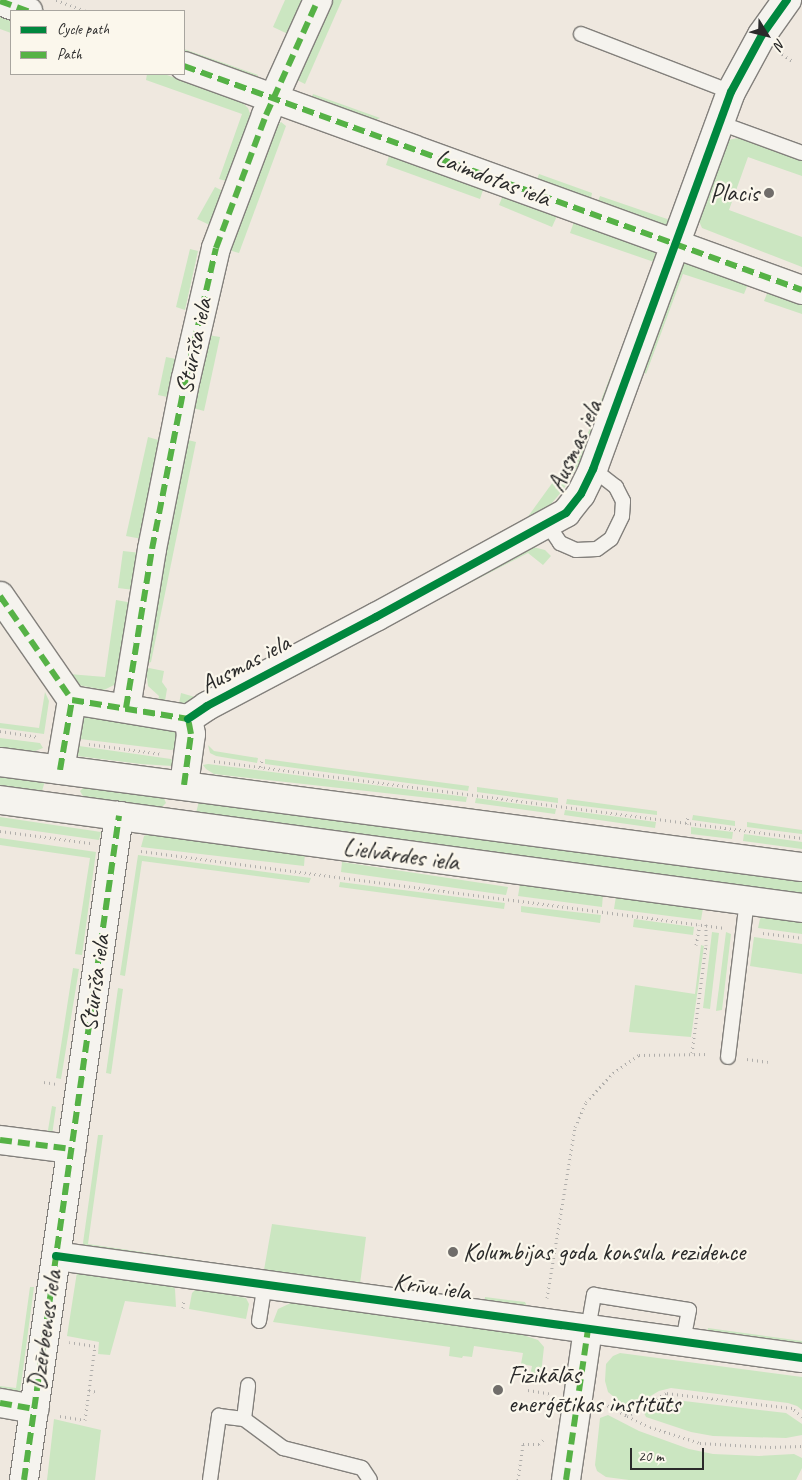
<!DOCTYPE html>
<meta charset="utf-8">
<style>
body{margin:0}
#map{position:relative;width:802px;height:1480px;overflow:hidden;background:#efe8df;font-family:Caveat,sans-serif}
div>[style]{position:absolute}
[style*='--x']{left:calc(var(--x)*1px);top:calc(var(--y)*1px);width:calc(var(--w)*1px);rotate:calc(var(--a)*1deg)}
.green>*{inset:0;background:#cbe6c1}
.path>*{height:3px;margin-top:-1.5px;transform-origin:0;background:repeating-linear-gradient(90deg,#b0aeab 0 1px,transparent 0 5px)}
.roads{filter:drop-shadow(1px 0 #83807c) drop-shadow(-1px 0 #83807c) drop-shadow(0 1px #83807c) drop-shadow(0 -1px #83807c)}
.service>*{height:14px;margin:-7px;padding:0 7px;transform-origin:7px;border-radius:7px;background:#f5f3ee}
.minor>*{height:28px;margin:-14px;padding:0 14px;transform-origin:14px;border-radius:14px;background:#f5f3ee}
.secondary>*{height:28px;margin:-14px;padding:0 14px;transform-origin:14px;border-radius:14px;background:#f5f3ee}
.quiet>*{height:6px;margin-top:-3px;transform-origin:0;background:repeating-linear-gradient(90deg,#56b246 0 12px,transparent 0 18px)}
.cycleway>*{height:8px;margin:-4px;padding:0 4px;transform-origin:4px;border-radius:4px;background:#00873e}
.dots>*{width:14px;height:14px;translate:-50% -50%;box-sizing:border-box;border:2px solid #fbf7ec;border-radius:50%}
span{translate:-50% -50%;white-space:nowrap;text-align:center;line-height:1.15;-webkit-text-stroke:4.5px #fbf7ec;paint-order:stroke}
.street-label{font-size:25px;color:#2b2b2b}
.poi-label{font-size:25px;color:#2b2b2b}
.right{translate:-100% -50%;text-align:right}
.left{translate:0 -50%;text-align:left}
.legend{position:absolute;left:10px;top:10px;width:175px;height:65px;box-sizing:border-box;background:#fbf7ec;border:1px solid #a8a59f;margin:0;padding:6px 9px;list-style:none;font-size:15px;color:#2b2b2b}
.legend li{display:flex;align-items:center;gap:10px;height:25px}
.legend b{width:25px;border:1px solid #a8a59f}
.north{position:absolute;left:742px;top:10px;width:50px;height:50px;-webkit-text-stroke:4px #fbf7ec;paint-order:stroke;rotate:126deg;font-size:14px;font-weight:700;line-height:20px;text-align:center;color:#2b2b2b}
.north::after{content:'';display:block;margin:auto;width:18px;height:22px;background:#2b2b2b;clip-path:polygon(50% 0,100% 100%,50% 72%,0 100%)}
.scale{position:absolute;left:630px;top:1448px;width:74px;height:22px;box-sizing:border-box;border:2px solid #2b2b2b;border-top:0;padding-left:6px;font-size:15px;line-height:18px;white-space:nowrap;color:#2b2b2b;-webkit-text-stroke:4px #fbf7ec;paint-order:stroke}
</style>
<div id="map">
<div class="green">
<div style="clip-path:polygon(285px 0,303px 0,288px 34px,273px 27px)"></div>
<div style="clip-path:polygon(330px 0,342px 0,305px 84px,295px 79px)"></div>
<div style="clip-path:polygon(0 16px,11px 20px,11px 33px,0 29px)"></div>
<div style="clip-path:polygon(184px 49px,258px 75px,254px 81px,184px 55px)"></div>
<div style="clip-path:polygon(147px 74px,164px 74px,240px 100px,248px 108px,253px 122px,230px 182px,219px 179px,242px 114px,146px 80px)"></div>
<div style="clip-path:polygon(313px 94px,380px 118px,369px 123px,310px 101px)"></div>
<div style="clip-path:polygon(281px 122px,286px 126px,239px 253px,232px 251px,232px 245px,276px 127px)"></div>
<div style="clip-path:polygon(738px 138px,802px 160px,802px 176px,748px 157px,729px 210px,802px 237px,802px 267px,702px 228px,698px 219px,728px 140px)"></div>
<div style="clip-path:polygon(395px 154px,482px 184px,483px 190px,480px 199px,386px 165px,389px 156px)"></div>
<div style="clip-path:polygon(539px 174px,592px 193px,591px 198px,537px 179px)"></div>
<div style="clip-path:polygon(215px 187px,225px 192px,214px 227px,197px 219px)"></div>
<div style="clip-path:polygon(504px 193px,557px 216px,552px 227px,499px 205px)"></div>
<div style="clip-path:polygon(600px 196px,670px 220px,668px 226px,598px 201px)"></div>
<div style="clip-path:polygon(575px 219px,656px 248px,658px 253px,649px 286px,646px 285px,654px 262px,570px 233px)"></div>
<div style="clip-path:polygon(190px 249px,198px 251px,185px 310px,176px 307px)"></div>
<div style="clip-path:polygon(686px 261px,748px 284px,744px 294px,683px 274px,646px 374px,642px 370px,677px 272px)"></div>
<div style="clip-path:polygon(768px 291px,802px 303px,802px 314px,764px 301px)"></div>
<div style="clip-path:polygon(642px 295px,645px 296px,600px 414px,596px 413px)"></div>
<div style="clip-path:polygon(208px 335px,220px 337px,204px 411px,193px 408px)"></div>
<div style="clip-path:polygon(166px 357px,176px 359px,172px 398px,158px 395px)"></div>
<div style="clip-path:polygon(591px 426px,596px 429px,583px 458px,563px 490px,540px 517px,524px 522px,587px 435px)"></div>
<div style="clip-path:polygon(148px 437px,162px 441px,142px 539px,126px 536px)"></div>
<div style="clip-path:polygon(188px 440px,196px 442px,151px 662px,146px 664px,166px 545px)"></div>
<div style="clip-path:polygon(533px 547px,545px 550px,551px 556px,543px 565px,528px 553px,462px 587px,461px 584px)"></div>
<div style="clip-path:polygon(123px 551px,141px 553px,134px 590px,118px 588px)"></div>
<div style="clip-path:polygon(116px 600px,133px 603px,119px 677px,114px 685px,104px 690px,78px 685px,69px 674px,105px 677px)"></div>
<div style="clip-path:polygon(251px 667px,252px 671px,180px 709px,179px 704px,181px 693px,195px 697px)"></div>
<div style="clip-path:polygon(149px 668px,164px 671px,162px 682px,167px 689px,165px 701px,157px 705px,159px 696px,148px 686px,146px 670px)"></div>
<div style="clip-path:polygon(45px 692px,49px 701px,44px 734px,0 728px,0 723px,39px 728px)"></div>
<div style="clip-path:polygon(84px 715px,174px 730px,178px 736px,178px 748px,171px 750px,80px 739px,74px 733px,78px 721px)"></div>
<div style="clip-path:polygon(0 738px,40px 743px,43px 748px,30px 753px,0 749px)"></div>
<div style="clip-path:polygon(208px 745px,214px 751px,258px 758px,257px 763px,216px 756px,210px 753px)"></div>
<div style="clip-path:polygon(79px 746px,171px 759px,175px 764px,172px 766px,141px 764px,77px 756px,74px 753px,76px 747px)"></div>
<div style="clip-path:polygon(265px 759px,361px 772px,469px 786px,468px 791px,265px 764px)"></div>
<div style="clip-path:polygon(208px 764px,467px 797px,466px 802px,214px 774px,206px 769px,203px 765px)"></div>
<div style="clip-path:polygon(0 775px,45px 781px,42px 791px,0 786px)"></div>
<div style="clip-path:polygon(86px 785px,163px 796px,166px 803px,160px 809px,84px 798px,80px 791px)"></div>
<div style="clip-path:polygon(477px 787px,558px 798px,558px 803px,477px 792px)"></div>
<div style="clip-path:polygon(476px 798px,556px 809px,555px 814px,475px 803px)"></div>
<div style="clip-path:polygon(567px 799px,657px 811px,657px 815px,566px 804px)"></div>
<div style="clip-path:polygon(199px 801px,802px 882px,802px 894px,196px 813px)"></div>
<div style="clip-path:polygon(565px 810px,656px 822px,655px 828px,564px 815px)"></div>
<div style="clip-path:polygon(693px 815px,735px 821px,735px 826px,692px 820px)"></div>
<div style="clip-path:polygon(0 817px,101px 832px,99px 840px,0 826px)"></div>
<div style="clip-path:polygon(747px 822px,802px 830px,802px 834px,747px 827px)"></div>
<div style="clip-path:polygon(691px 827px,733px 832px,732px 839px,691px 834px)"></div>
<div style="clip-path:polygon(151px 833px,305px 853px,304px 866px,141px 847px,144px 836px)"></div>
<div style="clip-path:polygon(744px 834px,802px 842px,802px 849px,743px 841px)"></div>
<div style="clip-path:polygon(0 838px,96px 852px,82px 955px,75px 954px,90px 858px,0 845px)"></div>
<div style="clip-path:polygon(138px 855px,311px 878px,309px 883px,142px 861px,125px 976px,120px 975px)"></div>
<div style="clip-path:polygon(342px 862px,508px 887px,506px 895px,341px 872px)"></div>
<div style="clip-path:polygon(340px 882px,505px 903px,504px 909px,339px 887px)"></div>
<div style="clip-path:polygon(520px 884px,603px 894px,602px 907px,518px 896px)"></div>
<div style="clip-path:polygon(616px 896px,703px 908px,701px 920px,614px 909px)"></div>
<div style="clip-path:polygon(521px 906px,601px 915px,600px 923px,521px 912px)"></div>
<div style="clip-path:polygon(764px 916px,802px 922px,802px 934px,758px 928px,760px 919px)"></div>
<div style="clip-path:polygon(634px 919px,694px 927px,693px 935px,633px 927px)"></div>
<div style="clip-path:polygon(712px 932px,719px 933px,710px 1009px,703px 1008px)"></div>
<div style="clip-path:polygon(726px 932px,731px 934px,722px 1010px,716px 1011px)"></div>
<div style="clip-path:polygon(754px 937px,802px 944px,802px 974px,750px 966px)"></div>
<div style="clip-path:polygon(701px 945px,704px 946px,691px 1037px,629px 1032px,635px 985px,695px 994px)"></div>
<div style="clip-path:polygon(73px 968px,79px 969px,61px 1079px,56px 1078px)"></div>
<div style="clip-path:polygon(118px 988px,123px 989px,111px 1074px,106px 1073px)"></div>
<div style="clip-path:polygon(52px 1106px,56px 1107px,52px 1135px,47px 1136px)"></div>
<div style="clip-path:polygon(98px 1135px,103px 1135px,88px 1244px,264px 1270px,272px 1224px,366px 1237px,360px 1284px,85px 1248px,83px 1243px)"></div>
<div style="clip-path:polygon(77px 1272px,173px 1286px,175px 1289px,176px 1307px,125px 1301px,110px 1355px,98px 1354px,99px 1342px,67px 1336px)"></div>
<div style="clip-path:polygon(30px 1287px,34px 1287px,20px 1392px,17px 1395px,0 1393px,0 1386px,16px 1388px)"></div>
<div style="clip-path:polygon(196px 1289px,246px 1298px,249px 1304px,246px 1319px,189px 1309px,192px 1293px)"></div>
<div style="clip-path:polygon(485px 1297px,525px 1302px,530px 1312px,484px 1306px)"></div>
<div style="clip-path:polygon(293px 1302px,523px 1335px,538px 1340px,544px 1347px,540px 1383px,529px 1381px,532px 1366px,521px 1364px,523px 1353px,474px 1346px,472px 1357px,463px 1356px,462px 1358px,449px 1356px,450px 1347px,273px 1322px,278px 1309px)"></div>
<div style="clip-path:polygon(708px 1328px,802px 1341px,802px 1345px,707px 1332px)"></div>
<div style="clip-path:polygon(620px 1353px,802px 1377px,802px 1410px,797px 1406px,788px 1403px,671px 1388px,659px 1391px,635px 1405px,624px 1405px,608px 1392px,605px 1381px,606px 1364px,613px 1356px)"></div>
<div style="clip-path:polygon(667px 1399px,786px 1413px,802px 1424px,802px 1435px,786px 1438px,713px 1436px,691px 1432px,646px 1417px,644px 1413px)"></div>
<div style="clip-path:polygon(608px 1415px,639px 1431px,689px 1449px,713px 1454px,759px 1456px,794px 1454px,802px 1458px,802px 1468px,796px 1480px,629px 1480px,606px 1477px,597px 1471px,595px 1465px,600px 1418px)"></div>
<div style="clip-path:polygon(54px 1419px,101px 1430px,95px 1480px,47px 1480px)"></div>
</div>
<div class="path">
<div style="--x:56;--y:0;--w:33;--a:20"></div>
<div style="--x:782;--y:54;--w:14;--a:34"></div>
<div style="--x:0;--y:731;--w:39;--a:9"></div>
<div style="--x:89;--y:744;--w:74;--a:7.8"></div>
<div style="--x:214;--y:761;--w:593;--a:7.46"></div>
<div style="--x:261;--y:767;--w:8;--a:-83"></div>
<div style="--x:687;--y:824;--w:9;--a:-84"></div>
<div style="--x:0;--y:831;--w:91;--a:7.6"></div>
<div style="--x:141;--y:851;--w:589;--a:7.51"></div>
<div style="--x:763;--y:933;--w:39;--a:7"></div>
<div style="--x:696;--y:945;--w:20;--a:-79"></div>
<div style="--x:692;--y:1053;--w:109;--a:-82.6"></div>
<div style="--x:706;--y:945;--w:21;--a:-90"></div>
<div style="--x:747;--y:1059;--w:21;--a:8"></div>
<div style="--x:44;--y:1082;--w:12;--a:9"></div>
<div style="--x:547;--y:1298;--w:173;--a:-80.7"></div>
<div style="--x:575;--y:1127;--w:27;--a:-66"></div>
<div style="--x:586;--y:1102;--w:40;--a:-47"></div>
<div style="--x:613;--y:1073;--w:32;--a:-35"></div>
<div style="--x:639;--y:1055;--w:70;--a:-0.8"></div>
<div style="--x:183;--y:1308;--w:9;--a:-84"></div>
<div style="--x:89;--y:1390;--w:8;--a:14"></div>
<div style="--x:528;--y:1390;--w:25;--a:9"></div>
<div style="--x:603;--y:1403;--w:27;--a:28"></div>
<div style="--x:60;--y:1416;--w:25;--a:9"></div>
<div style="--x:85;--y:1420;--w:75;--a:-82.3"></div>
<div style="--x:95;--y:1346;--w:26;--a:-171"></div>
<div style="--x:802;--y:1417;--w:13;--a:-138"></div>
<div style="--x:792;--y:1408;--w:127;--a:-173.2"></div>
<div style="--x:666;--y:1393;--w:45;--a:149.5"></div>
<div style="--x:627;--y:1416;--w:25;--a:26"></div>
<div style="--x:650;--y:1427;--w:52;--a:17.7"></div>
<div style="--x:700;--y:1443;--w:70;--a:3.3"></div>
<div style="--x:770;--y:1447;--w:32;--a:-2"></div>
<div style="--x:518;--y:1480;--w:36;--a:-82"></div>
<div style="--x:523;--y:1444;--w:16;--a:0"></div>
<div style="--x:539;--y:1444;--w:7;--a:-45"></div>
</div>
<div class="roads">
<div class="service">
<div style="--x:581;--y:34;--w:161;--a:21.1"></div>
<div style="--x:720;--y:123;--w:87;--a:20.1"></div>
<div style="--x:548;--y:525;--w:22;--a:56"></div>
<div style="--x:560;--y:543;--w:17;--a:24"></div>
<div style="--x:576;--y:550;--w:21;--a:-3"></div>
<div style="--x:597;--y:549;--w:17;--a:-36"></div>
<div style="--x:611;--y:539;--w:25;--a:-64"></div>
<div style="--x:622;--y:516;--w:15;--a:-86"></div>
<div style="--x:623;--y:501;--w:16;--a:-117"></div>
<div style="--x:616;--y:487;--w:29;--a:-142"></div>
<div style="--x:728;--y:1057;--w:157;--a:-83.1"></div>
<div style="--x:259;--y:1321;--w:36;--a:-81"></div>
<div style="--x:588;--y:1329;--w:35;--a:-80"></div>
<div style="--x:594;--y:1295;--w:96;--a:9"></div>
<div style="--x:689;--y:1310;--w:33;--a:101"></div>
<div style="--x:244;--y:1419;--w:49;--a:36.6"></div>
<div style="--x:283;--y:1448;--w:81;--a:14.2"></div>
<div style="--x:362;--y:1468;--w:14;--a:56"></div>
<div style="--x:210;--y:1480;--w:65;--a:-82"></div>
<div style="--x:219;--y:1416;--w:25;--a:7"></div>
<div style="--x:244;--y:1419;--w:34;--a:-83"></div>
</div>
<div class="minor">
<div style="--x:0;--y:1;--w:30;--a:20"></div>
<div style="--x:184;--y:66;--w:657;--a:19.92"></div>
<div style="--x:0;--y:596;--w:126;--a:55.3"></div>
<div style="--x:72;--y:700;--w:118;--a:9.3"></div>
<div style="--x:126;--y:708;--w:161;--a:-80.7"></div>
<div style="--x:152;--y:549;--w:174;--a:-78.8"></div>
<div style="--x:186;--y:378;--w:133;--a:-77"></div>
<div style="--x:216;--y:248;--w:142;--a:-69.4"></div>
<div style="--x:266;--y:115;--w:126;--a:-65.7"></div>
<div style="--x:188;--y:719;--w:23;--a:-34"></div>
<div style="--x:207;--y:706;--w:191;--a:-27.8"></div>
<div style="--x:376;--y:617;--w:217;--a:-28.7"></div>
<div style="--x:566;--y:513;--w:24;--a:-52"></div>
<div style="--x:581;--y:494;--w:28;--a:-64"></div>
<div style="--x:593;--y:469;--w:401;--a:-69.9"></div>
<div style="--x:731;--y:92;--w:65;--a:-61.5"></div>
<div style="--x:762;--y:35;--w:43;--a:-54.5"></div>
<div style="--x:60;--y:770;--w:71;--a:-80.3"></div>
<div style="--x:184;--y:785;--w:51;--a:-82.2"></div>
<div style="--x:191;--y:734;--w:15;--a:-101"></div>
<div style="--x:0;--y:1140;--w:72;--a:7.2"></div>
<div style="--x:56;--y:1256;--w:753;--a:7.79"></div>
<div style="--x:0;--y:1403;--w:35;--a:10"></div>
<div style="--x:24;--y:1480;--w:671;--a:-81.86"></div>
<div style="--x:566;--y:1480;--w:153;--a:-81.7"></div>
</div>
<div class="secondary">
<div style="--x:0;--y:762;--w:809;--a:7.46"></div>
<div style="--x:0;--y:800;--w:809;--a:7.67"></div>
</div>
</div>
<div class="quiet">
<div style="--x:0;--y:1;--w:30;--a:20"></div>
<div style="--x:184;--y:66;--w:657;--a:19.92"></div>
<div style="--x:0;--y:596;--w:126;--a:55.3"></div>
<div style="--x:72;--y:700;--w:118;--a:9.3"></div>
<div style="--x:126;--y:708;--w:161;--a:-80.7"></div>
<div style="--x:152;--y:549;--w:174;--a:-78.8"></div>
<div style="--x:186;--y:378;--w:133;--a:-77"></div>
<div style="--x:216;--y:248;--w:142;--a:-69.4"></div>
<div style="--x:266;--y:115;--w:126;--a:-65.7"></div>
<div style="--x:60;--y:770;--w:71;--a:-80.3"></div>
<div style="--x:184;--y:785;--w:51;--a:-82.2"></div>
<div style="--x:191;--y:734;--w:15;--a:-101"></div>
<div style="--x:0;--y:1140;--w:72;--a:7.2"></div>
<div style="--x:0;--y:1403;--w:35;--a:10"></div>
<div style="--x:24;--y:1480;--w:671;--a:-81.86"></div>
<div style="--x:566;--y:1480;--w:153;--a:-81.7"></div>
</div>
<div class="cycleway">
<div style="--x:188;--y:719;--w:23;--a:-34"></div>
<div style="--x:207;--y:706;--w:191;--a:-27.8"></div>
<div style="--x:376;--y:617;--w:217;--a:-28.7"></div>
<div style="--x:566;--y:513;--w:24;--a:-52"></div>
<div style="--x:581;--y:494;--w:28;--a:-64"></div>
<div style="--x:593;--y:469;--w:401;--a:-69.9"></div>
<div style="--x:731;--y:92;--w:65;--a:-61.5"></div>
<div style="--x:762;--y:35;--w:43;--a:-54.5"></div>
<div style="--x:56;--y:1256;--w:753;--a:7.79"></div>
</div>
<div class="dots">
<div style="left:769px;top:193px;background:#706d6a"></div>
<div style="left:453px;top:1252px;background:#706d6a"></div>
<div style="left:498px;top:1390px;background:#706d6a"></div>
</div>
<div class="street-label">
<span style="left:493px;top:178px;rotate:21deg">Laimdotas iela</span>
<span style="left:194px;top:346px;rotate:-78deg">Stūrīša iela</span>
<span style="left:575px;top:446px;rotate:-66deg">Ausmas iela</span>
<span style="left:245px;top:664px;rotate:-28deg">Ausmas iela</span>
<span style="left:401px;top:855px;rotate:8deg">Lielvārdes iela</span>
<span style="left:95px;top:983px;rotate:-82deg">Stūrīša iela</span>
<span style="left:432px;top:1287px;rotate:8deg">Krīvu iela</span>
<span style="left:45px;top:1330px;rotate:-82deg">Dzērbenes iela</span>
</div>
<div class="poi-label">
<span class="right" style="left:759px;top:193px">Placis</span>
<span class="left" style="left:463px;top:1252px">Kolumbijas goda konsula rezidence</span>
<span class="left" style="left:508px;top:1390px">Fizikālās<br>enerģētikas institūts</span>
</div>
<ul class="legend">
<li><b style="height:6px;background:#00873e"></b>Cycle path</li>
<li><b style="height:6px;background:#56b246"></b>Path</li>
</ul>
<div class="north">N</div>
<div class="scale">20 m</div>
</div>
